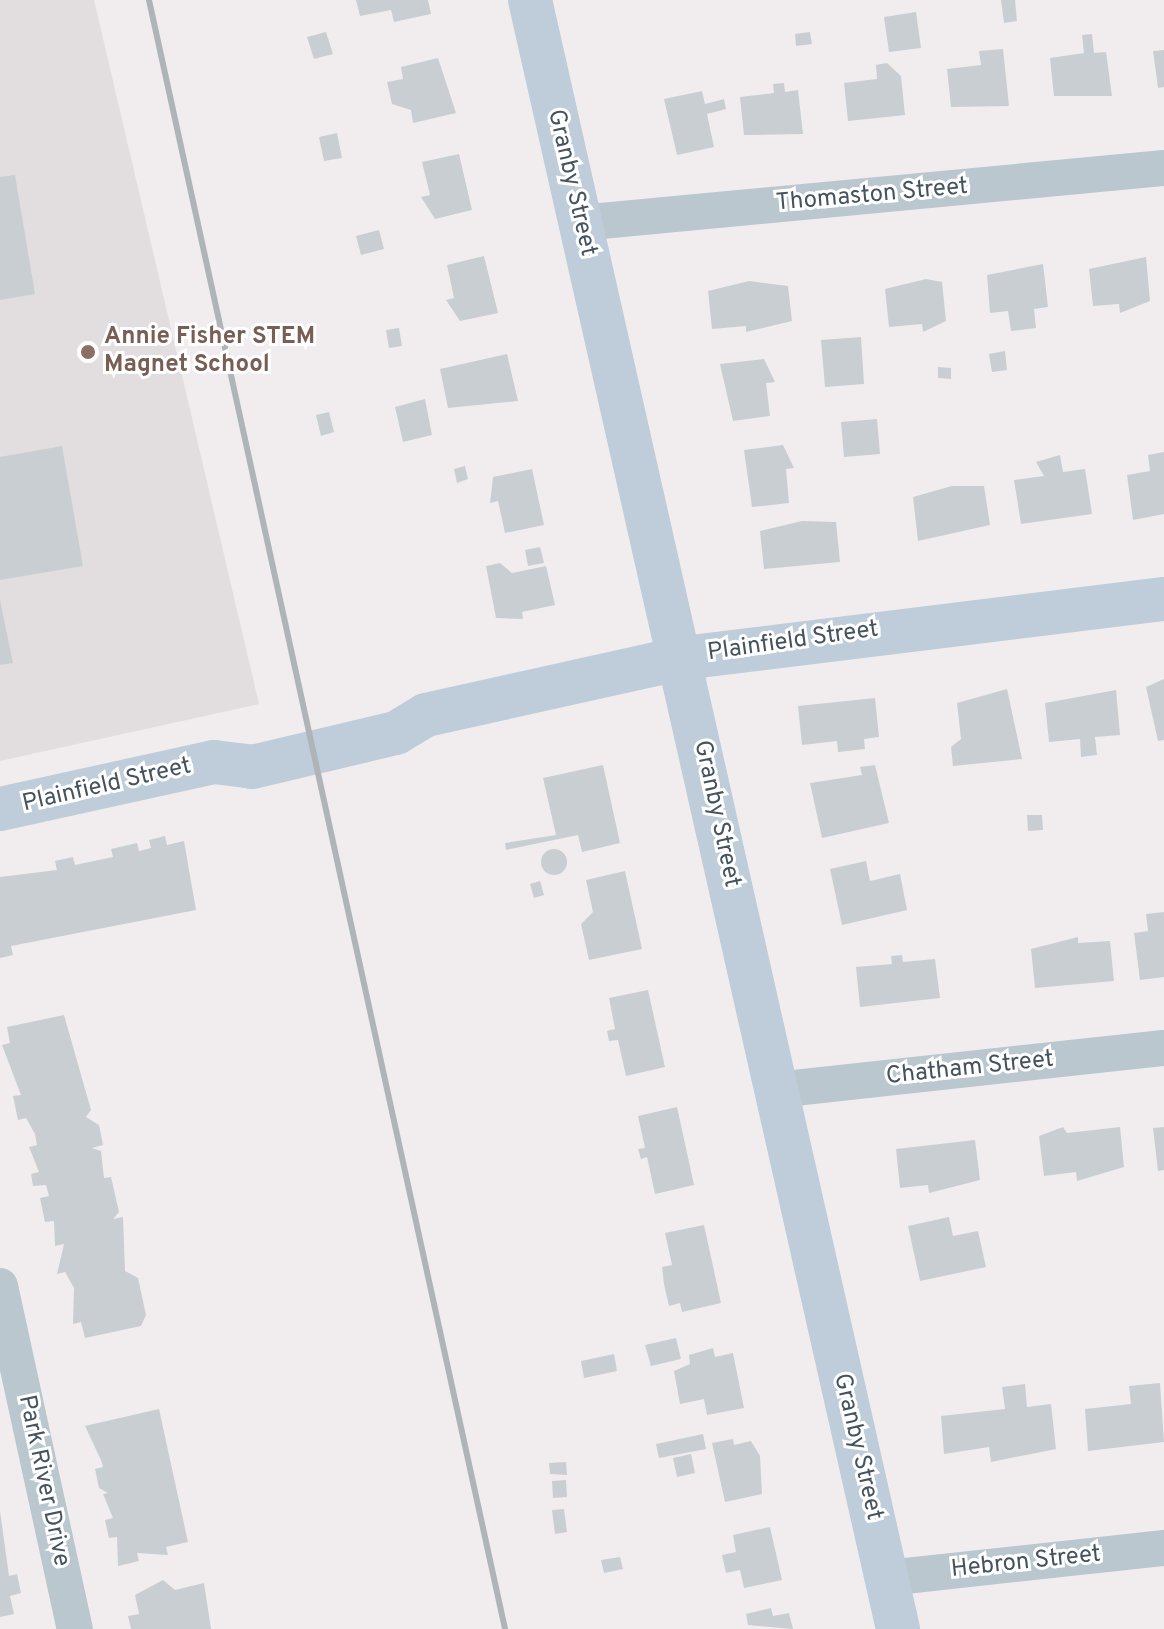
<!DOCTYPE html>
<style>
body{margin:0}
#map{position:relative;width:1164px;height:1629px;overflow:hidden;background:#f1edee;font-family:Overpass,sans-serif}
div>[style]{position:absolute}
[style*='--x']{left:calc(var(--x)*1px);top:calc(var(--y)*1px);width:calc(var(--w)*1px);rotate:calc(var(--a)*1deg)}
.education>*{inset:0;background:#e2dee0}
.building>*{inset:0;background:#c9ced3}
.round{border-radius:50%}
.street>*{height:36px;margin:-18px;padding:0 18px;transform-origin:18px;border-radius:18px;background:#bac7ce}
.secondary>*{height:44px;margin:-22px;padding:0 22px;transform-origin:22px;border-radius:22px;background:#becdd9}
.rail>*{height:6px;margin:-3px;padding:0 3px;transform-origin:3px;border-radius:3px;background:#afb4b9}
.dots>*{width:22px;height:22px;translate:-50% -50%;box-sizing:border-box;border:4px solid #fff;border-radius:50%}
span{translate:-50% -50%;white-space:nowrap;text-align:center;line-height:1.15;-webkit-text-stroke:6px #fff;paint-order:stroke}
.street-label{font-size:24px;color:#44535d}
.education-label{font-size:24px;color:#785e54;font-weight:700}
.left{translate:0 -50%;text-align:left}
</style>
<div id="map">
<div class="education">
<div style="clip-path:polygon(0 0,94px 0,259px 704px,0 761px)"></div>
</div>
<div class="building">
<div style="clip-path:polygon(356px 0,428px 0,431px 14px,394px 22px,391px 10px,360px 16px)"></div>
<div style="clip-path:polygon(1001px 0,1015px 0,1017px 21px,1004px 23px)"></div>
<div style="clip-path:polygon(916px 12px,921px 48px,889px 52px,884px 17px)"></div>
<div style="clip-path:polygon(326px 32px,333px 54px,314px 59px,307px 37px)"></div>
<div style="clip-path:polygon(810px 32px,812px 44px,796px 46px,795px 34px)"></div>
<div style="clip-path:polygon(1092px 34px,1094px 53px,1106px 52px,1112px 96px,1054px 96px,1050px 58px,1084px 53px,1082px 35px)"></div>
<div style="clip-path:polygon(1003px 49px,1009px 106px,951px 107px,947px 69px,981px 65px,979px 51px)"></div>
<div style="clip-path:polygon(1164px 50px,1164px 87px,1158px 88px,1153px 51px)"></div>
<div style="clip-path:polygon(438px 58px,456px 113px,413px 123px,411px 110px,392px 104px,387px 82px,403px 79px,401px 67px)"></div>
<div style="clip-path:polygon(887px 63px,901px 76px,905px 115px,848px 121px,844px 83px,877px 79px,876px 65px)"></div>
<div style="clip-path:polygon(784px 83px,785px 92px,798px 90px,803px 134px,744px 135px,740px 97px,774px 93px,773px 84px)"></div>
<div style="clip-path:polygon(702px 91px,705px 104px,724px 99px,726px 109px,707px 114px,714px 147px,677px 155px,664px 99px)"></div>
<div style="clip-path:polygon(337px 133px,342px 158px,324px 161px,319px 137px)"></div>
<div style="clip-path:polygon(459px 154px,472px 210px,435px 219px,421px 197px,430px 195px,422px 162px)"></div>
<div style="clip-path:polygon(15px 175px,35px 294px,0 300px,0 177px)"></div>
<div style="clip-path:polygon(379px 230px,384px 249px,361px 255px,356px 236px)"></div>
<div style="clip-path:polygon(484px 256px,498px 313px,460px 321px,446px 300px,454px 298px,447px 265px)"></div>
<div style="clip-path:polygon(1146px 257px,1150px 301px,1120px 313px,1119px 304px,1093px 306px,1089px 269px)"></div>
<div style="clip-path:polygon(1043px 264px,1048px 307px,1034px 309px,1036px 328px,1011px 331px,1008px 311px,990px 313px,987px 275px)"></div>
<div style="clip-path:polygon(926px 279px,942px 282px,946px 321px,923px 332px,922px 324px,889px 327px,885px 289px)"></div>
<div style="clip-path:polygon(749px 281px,788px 286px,792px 321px,746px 332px,746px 326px,712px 329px,708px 291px)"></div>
<div style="clip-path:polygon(399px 328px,402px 346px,389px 348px,386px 330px)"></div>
<div style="clip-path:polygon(861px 337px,864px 384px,825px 387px,821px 340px)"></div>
<div style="clip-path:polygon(1005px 351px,1007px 370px,992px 372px,989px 354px)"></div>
<div style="clip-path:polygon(507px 354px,518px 401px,448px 408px,440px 369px)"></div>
<div style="clip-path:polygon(764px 359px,775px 382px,766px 383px,770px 416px,733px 421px,720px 364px)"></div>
<div style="clip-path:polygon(938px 367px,951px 368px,951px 379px,938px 378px)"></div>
<div style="clip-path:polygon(425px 399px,432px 435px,403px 442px,395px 407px)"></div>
<div style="clip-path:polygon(329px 412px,334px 432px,321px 436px,316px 415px)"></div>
<div style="clip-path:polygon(877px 419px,880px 454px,844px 457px,841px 422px)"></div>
<div style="clip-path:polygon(783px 445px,794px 468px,786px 469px,789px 503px,752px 507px,744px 450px)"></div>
<div style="clip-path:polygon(62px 446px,83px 566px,0 580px,0 457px)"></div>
<div style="clip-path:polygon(1164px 452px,1164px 514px,1133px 520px,1127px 475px,1150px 471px,1148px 455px)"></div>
<div style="clip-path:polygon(1060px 455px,1063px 472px,1085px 469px,1092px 514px,1021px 524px,1014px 480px,1044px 476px,1036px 462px)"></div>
<div style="clip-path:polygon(465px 466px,468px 479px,457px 483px,454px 469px)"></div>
<div style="clip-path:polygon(532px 469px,544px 525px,505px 533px,498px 501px,490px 503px,493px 477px)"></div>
<div style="clip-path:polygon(952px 486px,984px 486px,990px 525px,918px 541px,913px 497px)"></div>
<div style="clip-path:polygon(802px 521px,836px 522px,840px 562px,764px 569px,760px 531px)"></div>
<div style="clip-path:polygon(540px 547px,544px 563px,528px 566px,525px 550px)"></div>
<div style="clip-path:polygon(500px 563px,512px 573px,546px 566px,555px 605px,522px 612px,523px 619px,496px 618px,486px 566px)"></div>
<div style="clip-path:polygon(0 600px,13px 663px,0 665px)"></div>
<div style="clip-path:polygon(1164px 679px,1164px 740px,1158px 741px,1146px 687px)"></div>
<div style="clip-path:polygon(1007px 689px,1022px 759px,953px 766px,951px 747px,961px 739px,957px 703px)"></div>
<div style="clip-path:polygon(1116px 690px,1120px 735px,1095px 737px,1097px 755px,1081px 757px,1080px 739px,1049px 742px,1045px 703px)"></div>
<div style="clip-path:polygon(875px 698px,879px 737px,864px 739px,865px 749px,838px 752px,837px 741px,802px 745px,798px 706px)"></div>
<div style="clip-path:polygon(603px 765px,620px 843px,582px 852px,578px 835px,506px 850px,505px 843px,556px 835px,543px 778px)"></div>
<div style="clip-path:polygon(875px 765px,889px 823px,822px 838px,810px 783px,862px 775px,860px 767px)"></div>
<div style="clip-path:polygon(1027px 815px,1042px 815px,1043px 830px,1028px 831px)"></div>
<div style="clip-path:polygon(165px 836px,167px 845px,184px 841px,196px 910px,11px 946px,13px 955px,0 958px,0 877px,57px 870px,55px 861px,73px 857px,75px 865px,113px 857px,111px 849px,137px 843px,139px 851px,151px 848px,149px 840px)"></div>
<div class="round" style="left:541px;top:849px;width:26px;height:26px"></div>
<div style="clip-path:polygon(866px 861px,870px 881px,900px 874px,907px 910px,842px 925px,830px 869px)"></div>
<div style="clip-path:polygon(625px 871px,642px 949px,589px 960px,581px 924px,593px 912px,586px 880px)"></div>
<div style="clip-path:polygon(540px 881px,544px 895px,534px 898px,530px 884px)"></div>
<div style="clip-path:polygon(1164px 912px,1164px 977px,1140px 980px,1134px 933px,1148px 931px,1146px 914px)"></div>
<div style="clip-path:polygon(1078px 937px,1078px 943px,1110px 941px,1114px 981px,1035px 988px,1031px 949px)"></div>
<div style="clip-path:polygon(902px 955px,903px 962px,935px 959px,940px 998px,860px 1007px,856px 967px,892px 964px,891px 956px)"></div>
<div style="clip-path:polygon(648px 990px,665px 1067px,626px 1076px,618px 1040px,609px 1041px,607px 1031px,615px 1029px,609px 998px)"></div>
<div style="clip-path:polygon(64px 1015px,91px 1110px,86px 1117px,99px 1125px,103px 1145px,92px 1148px,101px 1151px,104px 1178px,111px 1177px,119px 1212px,113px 1219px,123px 1217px,125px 1271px,138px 1278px,146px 1315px,141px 1326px,85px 1338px,81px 1322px,73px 1324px,74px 1288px,65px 1272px,57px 1274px,64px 1244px,55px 1246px,54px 1221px,45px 1222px,40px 1198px,49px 1196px,46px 1185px,33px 1186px,31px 1174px,39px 1172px,29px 1147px,37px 1145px,35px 1134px,26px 1118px,18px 1120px,13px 1096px,21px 1095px,2px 1045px,10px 1043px,7px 1027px)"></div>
<div style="clip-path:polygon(677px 1107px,694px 1185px,655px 1194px,647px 1157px,641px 1159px,638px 1149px,645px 1148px,638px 1116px)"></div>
<div style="clip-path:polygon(1063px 1127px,1067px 1133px,1120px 1127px,1124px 1167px,1077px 1181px,1076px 1172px,1044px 1176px,1039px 1136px)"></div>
<div style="clip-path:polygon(1164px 1127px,1164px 1170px,1158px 1171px,1153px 1128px)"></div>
<div style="clip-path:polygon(975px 1140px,980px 1180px,929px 1193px,928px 1185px,900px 1188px,896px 1149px)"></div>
<div style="clip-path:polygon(949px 1217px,953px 1236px,978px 1231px,986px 1267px,920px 1281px,908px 1226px)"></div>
<div style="clip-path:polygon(704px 1225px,721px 1303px,682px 1312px,680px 1303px,669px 1306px,664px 1284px,662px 1267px,672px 1265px,665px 1233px)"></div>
<div style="clip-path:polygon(676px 1338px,681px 1359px,651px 1366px,645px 1345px)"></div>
<div style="clip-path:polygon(713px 1348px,715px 1357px,733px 1353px,744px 1408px,707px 1415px,704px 1399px,680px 1404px,674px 1371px,690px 1364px,689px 1355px)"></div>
<div style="clip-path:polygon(614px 1354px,617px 1371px,584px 1378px,581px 1361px)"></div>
<div style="clip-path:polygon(1160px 1383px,1164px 1442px,1088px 1451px,1085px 1409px,1131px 1404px,1129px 1386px)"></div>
<div style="clip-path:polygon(1025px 1384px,1027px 1407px,1051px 1404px,1056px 1449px,991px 1462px,989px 1447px,944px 1454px,941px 1416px,1005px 1409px,1002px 1387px)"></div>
<div style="clip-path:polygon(159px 1409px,188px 1542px,166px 1547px,168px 1555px,137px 1553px,139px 1561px,118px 1566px,117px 1537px,109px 1538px,105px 1520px,113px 1518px,103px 1494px,108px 1493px,99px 1488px,95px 1469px,103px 1467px,101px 1460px,85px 1426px)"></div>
<div style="clip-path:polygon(703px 1434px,706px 1449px,659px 1458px,656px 1444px)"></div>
<div style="clip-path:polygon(733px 1439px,734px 1445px,751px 1441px,760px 1456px,762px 1494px,725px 1502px,712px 1443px)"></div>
<div style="clip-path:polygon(691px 1454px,695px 1473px,677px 1477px,673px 1458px)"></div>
<div style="clip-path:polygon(566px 1462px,567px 1475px,550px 1474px,549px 1463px)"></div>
<div style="clip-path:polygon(566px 1480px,567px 1497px,553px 1498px,552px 1481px)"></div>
<div style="clip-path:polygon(564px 1509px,567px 1532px,555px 1534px,552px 1510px)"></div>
<div style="clip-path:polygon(0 1511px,9px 1576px,17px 1574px,21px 1593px,10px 1596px,14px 1614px,0 1617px)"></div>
<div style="clip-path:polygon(770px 1527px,782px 1580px,744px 1588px,740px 1570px,726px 1573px,722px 1555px,736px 1552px,733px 1535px)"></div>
<div style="clip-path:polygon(620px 1557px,623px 1569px,604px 1573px,601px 1560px)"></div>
<div style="clip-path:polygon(163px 1580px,175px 1590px,204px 1583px,211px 1629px,131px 1629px,128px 1616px,139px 1614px,135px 1595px)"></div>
<div style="clip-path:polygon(771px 1608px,773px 1616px,789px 1613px,793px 1629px,748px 1625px,746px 1614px)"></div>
</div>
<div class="street">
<div style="--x:580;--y:223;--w:587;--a:-5.38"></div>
<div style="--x:776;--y:1090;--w:390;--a:-6.2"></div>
<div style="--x:0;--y:1286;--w:351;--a:77.7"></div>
<div style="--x:887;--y:1578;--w:279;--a:-6.2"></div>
</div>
<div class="secondary">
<div style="--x:530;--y:0;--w:1670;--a:77.27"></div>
<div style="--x:0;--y:809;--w:219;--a:-12.4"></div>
<div style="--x:214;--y:762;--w:38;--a:7"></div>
<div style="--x:252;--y:767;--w:148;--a:-13.3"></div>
<div style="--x:396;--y:733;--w:35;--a:-31"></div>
<div style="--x:426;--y:715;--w:263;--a:-12.5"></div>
<div style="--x:683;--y:658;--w:485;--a:-7"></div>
</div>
<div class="rail">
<div style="--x:149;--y:0;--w:1667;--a:77.67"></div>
</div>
<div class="dots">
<div style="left:88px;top:352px;background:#8d6e63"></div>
</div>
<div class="street-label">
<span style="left:571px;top:183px;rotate:77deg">Granby Street</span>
<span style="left:872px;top:196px;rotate:-5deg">Thomaston Street</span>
<span style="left:793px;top:642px;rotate:-8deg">Plainfield Street</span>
<span style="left:107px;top:786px;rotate:-13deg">Plainfield Street</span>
<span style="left:716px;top:814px;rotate:78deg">Granby Street</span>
<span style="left:970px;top:1069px;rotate:-6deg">Chatham Street</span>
<span style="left:857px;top:1447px;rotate:77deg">Granby Street</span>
<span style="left:43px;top:1481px;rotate:78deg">Park River Drive</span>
<span style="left:1026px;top:1563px;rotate:-6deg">Hebron Street</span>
</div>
<div class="education-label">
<span class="left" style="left:104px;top:352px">Annie Fisher STEM<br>Magnet School</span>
</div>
</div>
